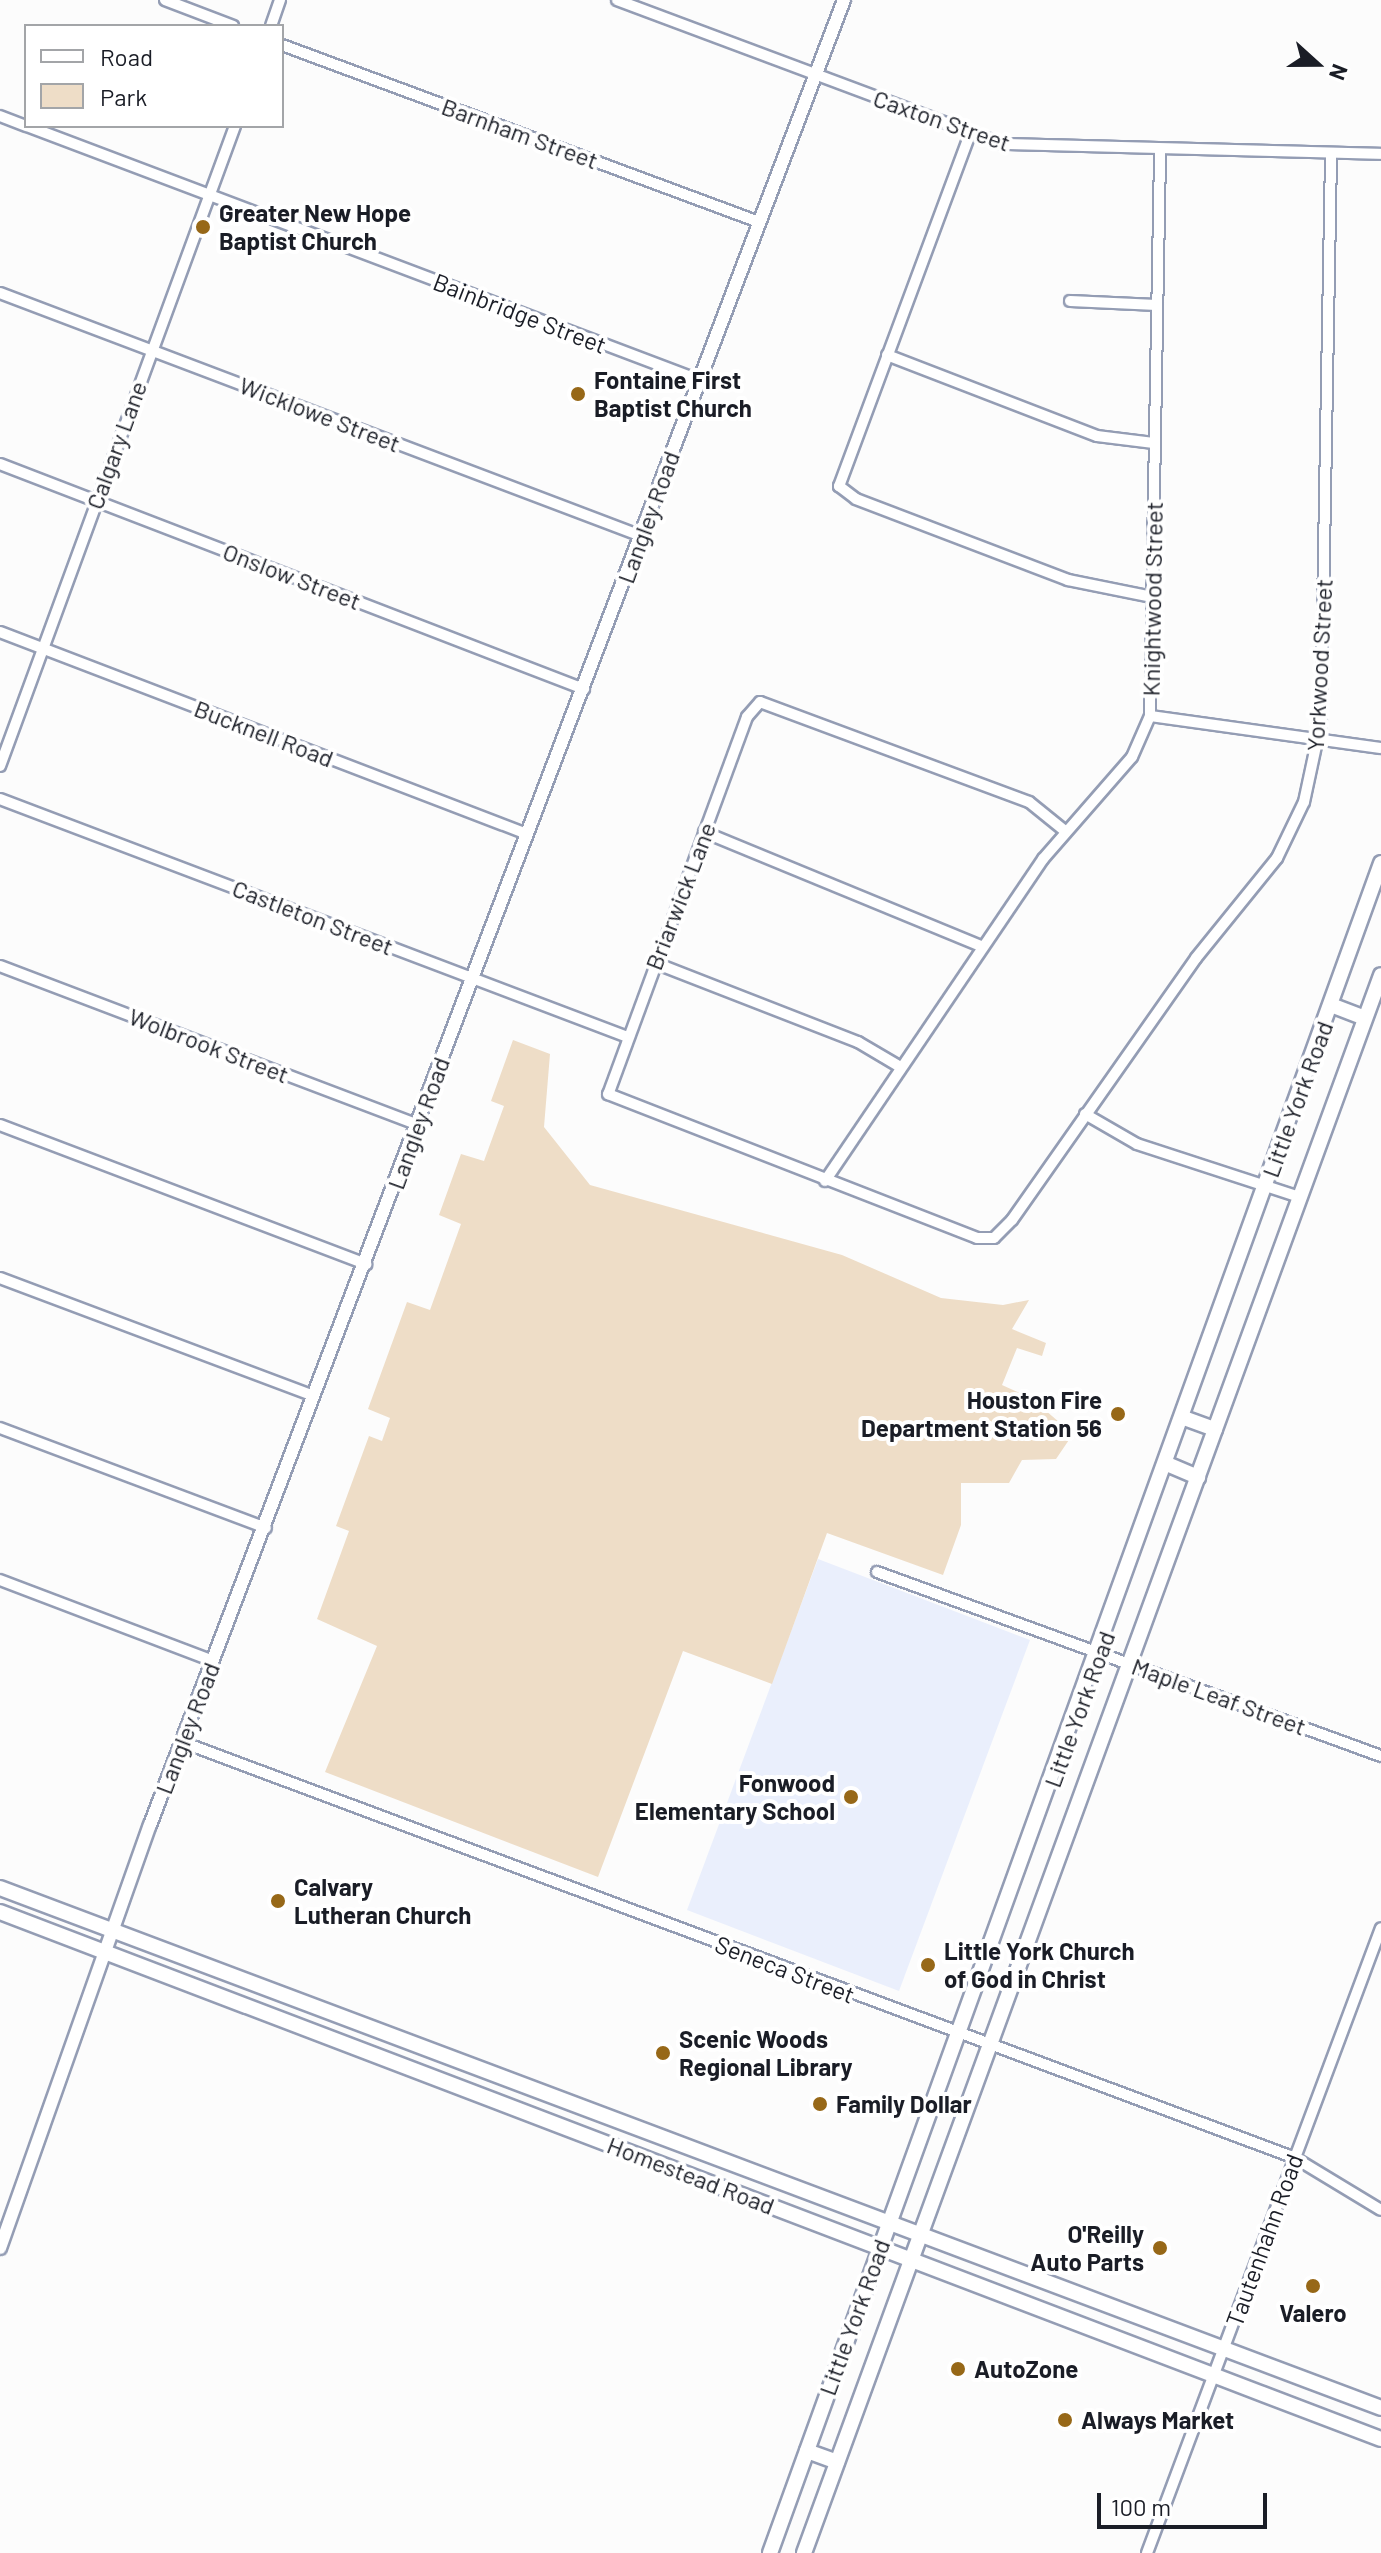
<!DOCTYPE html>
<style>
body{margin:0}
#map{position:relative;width:1381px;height:2553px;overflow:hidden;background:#fcfcfc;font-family:Barlow,sans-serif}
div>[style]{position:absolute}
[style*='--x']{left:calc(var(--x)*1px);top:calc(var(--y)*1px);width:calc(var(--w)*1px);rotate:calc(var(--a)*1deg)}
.built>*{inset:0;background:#eaeffc}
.green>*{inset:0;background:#eeddc7}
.roads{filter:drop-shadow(2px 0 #949db4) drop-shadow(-2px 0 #949db4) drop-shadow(0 2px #949db4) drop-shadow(0 -2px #949db4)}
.minor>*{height:10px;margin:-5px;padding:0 5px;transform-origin:5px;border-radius:5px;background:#fff}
.tertiary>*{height:12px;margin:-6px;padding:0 6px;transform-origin:6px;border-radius:6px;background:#fff}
.secondary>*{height:14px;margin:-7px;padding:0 7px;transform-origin:7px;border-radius:7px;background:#fff}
.dots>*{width:22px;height:22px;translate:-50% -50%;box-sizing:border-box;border:4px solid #fff;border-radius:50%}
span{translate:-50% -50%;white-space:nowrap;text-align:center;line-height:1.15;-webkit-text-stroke:8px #fff;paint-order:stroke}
.street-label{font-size:24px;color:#1a1d26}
.poi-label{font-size:24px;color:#1a1d26;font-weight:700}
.left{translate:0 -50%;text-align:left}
.right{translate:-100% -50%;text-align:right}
.legend{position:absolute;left:24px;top:24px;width:260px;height:104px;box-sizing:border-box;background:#fff;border:2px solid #a3a5a8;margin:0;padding:10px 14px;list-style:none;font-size:24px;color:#1a1d26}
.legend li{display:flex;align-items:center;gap:16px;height:40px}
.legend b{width:40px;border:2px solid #a3a5a8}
.north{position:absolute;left:1277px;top:24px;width:80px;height:80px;-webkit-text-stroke:6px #fff;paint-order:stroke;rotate:111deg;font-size:22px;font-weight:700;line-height:32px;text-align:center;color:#1a1d26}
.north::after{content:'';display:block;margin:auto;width:28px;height:36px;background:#1a1d26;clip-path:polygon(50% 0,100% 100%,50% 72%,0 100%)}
.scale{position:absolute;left:1097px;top:2493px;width:170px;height:36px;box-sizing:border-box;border:4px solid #1a1d26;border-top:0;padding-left:10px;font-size:24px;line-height:28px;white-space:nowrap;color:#1a1d26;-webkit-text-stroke:6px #fff;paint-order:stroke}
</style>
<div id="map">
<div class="built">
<div style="clip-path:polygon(818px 1559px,1030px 1640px,899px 1991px,687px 1910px)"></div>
</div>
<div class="green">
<div style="clip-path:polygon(513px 1040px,550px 1054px,544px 1127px,590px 1185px,842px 1255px,941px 1298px,1003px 1305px,1029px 1300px,1012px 1329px,1046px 1343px,1042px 1356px,1017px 1348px,1002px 1385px,1031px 1398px,1073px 1434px,1056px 1459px,1022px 1460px,1009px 1483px,961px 1483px,961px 1525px,943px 1575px,827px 1533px,772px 1684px,683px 1651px,598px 1877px,325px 1772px,377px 1646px,317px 1619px,349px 1531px,336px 1526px,369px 1436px,382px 1441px,390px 1418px,368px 1409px,407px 1302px,430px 1310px,461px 1224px,439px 1215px,461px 1154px,484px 1161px,504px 1106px,491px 1101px)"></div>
</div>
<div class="roads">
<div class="minor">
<div style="--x:165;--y:0;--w:73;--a:20.9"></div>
<div style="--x:617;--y:0;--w:412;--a:20.5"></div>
<div style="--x:1003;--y:144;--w:378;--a:1.5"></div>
<div style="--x:271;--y:26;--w:28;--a:-71"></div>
<div style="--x:282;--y:45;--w:509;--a:20.36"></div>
<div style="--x:0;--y:116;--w:28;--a:21"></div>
<div style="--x:27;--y:126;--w:718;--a:20.71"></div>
<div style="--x:970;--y:134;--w:376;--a:110.4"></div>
<div style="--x:839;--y:486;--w:21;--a:37"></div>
<div style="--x:856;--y:499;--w:227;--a:20.9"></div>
<div style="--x:1068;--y:580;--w:86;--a:11.4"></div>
<div style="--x:0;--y:293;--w:686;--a:20.76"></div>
<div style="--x:1070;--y:301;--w:87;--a:2.6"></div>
<div style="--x:887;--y:355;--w:225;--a:21.1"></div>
<div style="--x:1097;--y:436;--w:57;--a:7"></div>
<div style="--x:0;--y:464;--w:626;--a:21.07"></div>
<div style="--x:0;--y:632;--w:564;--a:20.97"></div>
<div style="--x:1150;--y:716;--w:233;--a:7.9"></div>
<div style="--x:0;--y:766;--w:682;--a:-69.84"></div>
<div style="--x:0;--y:799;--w:668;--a:20.77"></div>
<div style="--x:1065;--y:831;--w:46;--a:-141.1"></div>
<div style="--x:1029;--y:802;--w:287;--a:-159.6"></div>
<div style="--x:760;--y:702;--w:20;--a:131"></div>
<div style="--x:747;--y:717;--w:402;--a:110.2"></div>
<div style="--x:608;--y:1094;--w:396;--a:21.3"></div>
<div style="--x:977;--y:1238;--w:17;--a:0"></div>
<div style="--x:994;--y:1238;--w:25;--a:-45"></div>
<div style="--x:1012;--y:1220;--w:320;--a:-54.9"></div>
<div style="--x:1196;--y:958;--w:129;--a:-51"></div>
<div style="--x:1277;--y:858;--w:62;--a:-64.3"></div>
<div style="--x:1304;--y:802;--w:81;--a:-77.9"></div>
<div style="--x:1321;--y:723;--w:570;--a:-88.99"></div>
<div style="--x:704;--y:832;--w:300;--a:22.4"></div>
<div style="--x:655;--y:963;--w:218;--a:21.3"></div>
<div style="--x:858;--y:1042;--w:45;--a:30.5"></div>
<div style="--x:0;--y:966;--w:446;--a:20.8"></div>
<div style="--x:1085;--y:1114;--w:60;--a:30"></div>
<div style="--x:1137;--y:1144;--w:170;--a:18.1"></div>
<div style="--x:0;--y:1125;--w:392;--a:20.8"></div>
<div style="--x:825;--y:1181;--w:389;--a:-55.9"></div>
<div style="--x:1043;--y:859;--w:135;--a:-48.9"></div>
<div style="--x:1132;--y:757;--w:45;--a:-66.3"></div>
<div style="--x:1150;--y:716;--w:564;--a:-88.98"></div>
<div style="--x:0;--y:1278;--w:335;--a:20.6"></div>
<div style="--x:0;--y:1428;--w:284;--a:20.6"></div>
<div style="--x:877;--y:1572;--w:537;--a:20.06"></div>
<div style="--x:0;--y:1580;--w:228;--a:20.8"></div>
<div style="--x:182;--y:1742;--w:1188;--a:20.49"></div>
<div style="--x:1295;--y:2158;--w:100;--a:31.2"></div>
<div style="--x:1147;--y:2553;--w:667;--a:-69.47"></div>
</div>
<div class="tertiary">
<div style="--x:0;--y:2248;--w:449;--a:-70.5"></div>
<div style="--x:150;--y:1825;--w:1953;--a:-69.18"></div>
</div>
<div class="secondary">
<div style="--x:1331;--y:1005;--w:36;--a:21"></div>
<div style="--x:1184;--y:1418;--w:33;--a:20"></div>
<div style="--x:1167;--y:1464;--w:34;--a:23"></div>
<div style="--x:0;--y:1888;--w:1476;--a:20.63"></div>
<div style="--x:0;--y:1912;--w:1478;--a:20.89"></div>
<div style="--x:807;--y:2451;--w:32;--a:20"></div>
<div style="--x:770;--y:2553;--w:1797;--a:-70.12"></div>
<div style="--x:804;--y:2553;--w:1680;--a:-69.91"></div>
</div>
</div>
<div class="dots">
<div style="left:203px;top:227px;background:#976818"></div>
<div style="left:578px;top:394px;background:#976818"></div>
<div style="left:1118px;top:1414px;background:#976818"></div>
<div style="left:851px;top:1797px;background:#976818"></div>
<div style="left:278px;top:1901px;background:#976818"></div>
<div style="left:928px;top:1965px;background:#976818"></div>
<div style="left:663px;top:2053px;background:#976818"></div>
<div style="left:820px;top:2104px;background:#976818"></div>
<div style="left:1160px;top:2248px;background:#976818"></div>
<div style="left:1313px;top:2286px;background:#976818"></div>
<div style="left:958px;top:2369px;background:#976818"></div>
<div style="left:1065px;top:2420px;background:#976818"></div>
</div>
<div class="street-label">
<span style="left:942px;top:120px;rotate:19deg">Caxton Street</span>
<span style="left:520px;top:133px;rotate:20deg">Barnham Street</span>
<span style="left:520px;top:313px;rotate:21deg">Bainbridge Street</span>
<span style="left:320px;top:414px;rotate:21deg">Wicklowe Street</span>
<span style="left:116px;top:445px;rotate:-70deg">Calgary Lane</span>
<span style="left:648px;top:517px;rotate:-70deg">Langley Road</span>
<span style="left:292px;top:576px;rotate:21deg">Onslow Street</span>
<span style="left:1152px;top:599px;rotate:-89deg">Knightwood Street</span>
<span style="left:1319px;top:665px;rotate:-87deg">Yorkwood Street</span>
<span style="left:264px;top:733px;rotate:21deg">Bucknell Road</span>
<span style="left:680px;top:896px;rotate:-69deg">Briarwick Lane</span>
<span style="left:313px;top:917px;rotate:21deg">Castleton Street</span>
<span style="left:209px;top:1045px;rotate:21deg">Wolbrook Street</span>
<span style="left:1297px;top:1099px;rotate:-70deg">Little York Road</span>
<span style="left:418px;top:1123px;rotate:-70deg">Langley Road</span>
<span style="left:1219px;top:1696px;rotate:20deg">Maple Leaf Street</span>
<span style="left:1079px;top:1709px;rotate:-70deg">Little York Road</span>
<span style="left:187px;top:1728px;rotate:-69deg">Langley Road</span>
<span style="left:785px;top:1969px;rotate:21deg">Seneca Street</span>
<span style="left:691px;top:2175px;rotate:21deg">Homestead Road</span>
<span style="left:1264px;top:2240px;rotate:-70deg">Tautenhahn Road</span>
<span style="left:854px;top:2317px;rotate:-70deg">Little York Road</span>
</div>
<div class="poi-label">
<span class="left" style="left:219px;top:227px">Greater New Hope<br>Baptist Church</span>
<span class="left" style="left:594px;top:394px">Fontaine First<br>Baptist Church</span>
<span class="right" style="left:1102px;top:1414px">Houston Fire<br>Department Station 56</span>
<span class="right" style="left:835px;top:1797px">Fonwood<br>Elementary School</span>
<span class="left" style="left:294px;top:1901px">Calvary<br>Lutheran Church</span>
<span class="left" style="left:944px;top:1965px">Little York Church<br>of God in Christ</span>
<span class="left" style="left:679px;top:2053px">Scenic Woods<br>Regional Library</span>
<span class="left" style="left:836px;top:2104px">Family Dollar</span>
<span class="right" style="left:1144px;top:2248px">O'Reilly<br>Auto Parts</span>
<span style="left:1313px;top:2313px">Valero</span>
<span class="left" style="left:974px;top:2369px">AutoZone</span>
<span class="left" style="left:1081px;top:2420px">Always Market</span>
</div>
<ul class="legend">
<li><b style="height:10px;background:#fff"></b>Road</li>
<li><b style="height:22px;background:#eeddc7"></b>Park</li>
</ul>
<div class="north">N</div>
<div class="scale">100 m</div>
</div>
